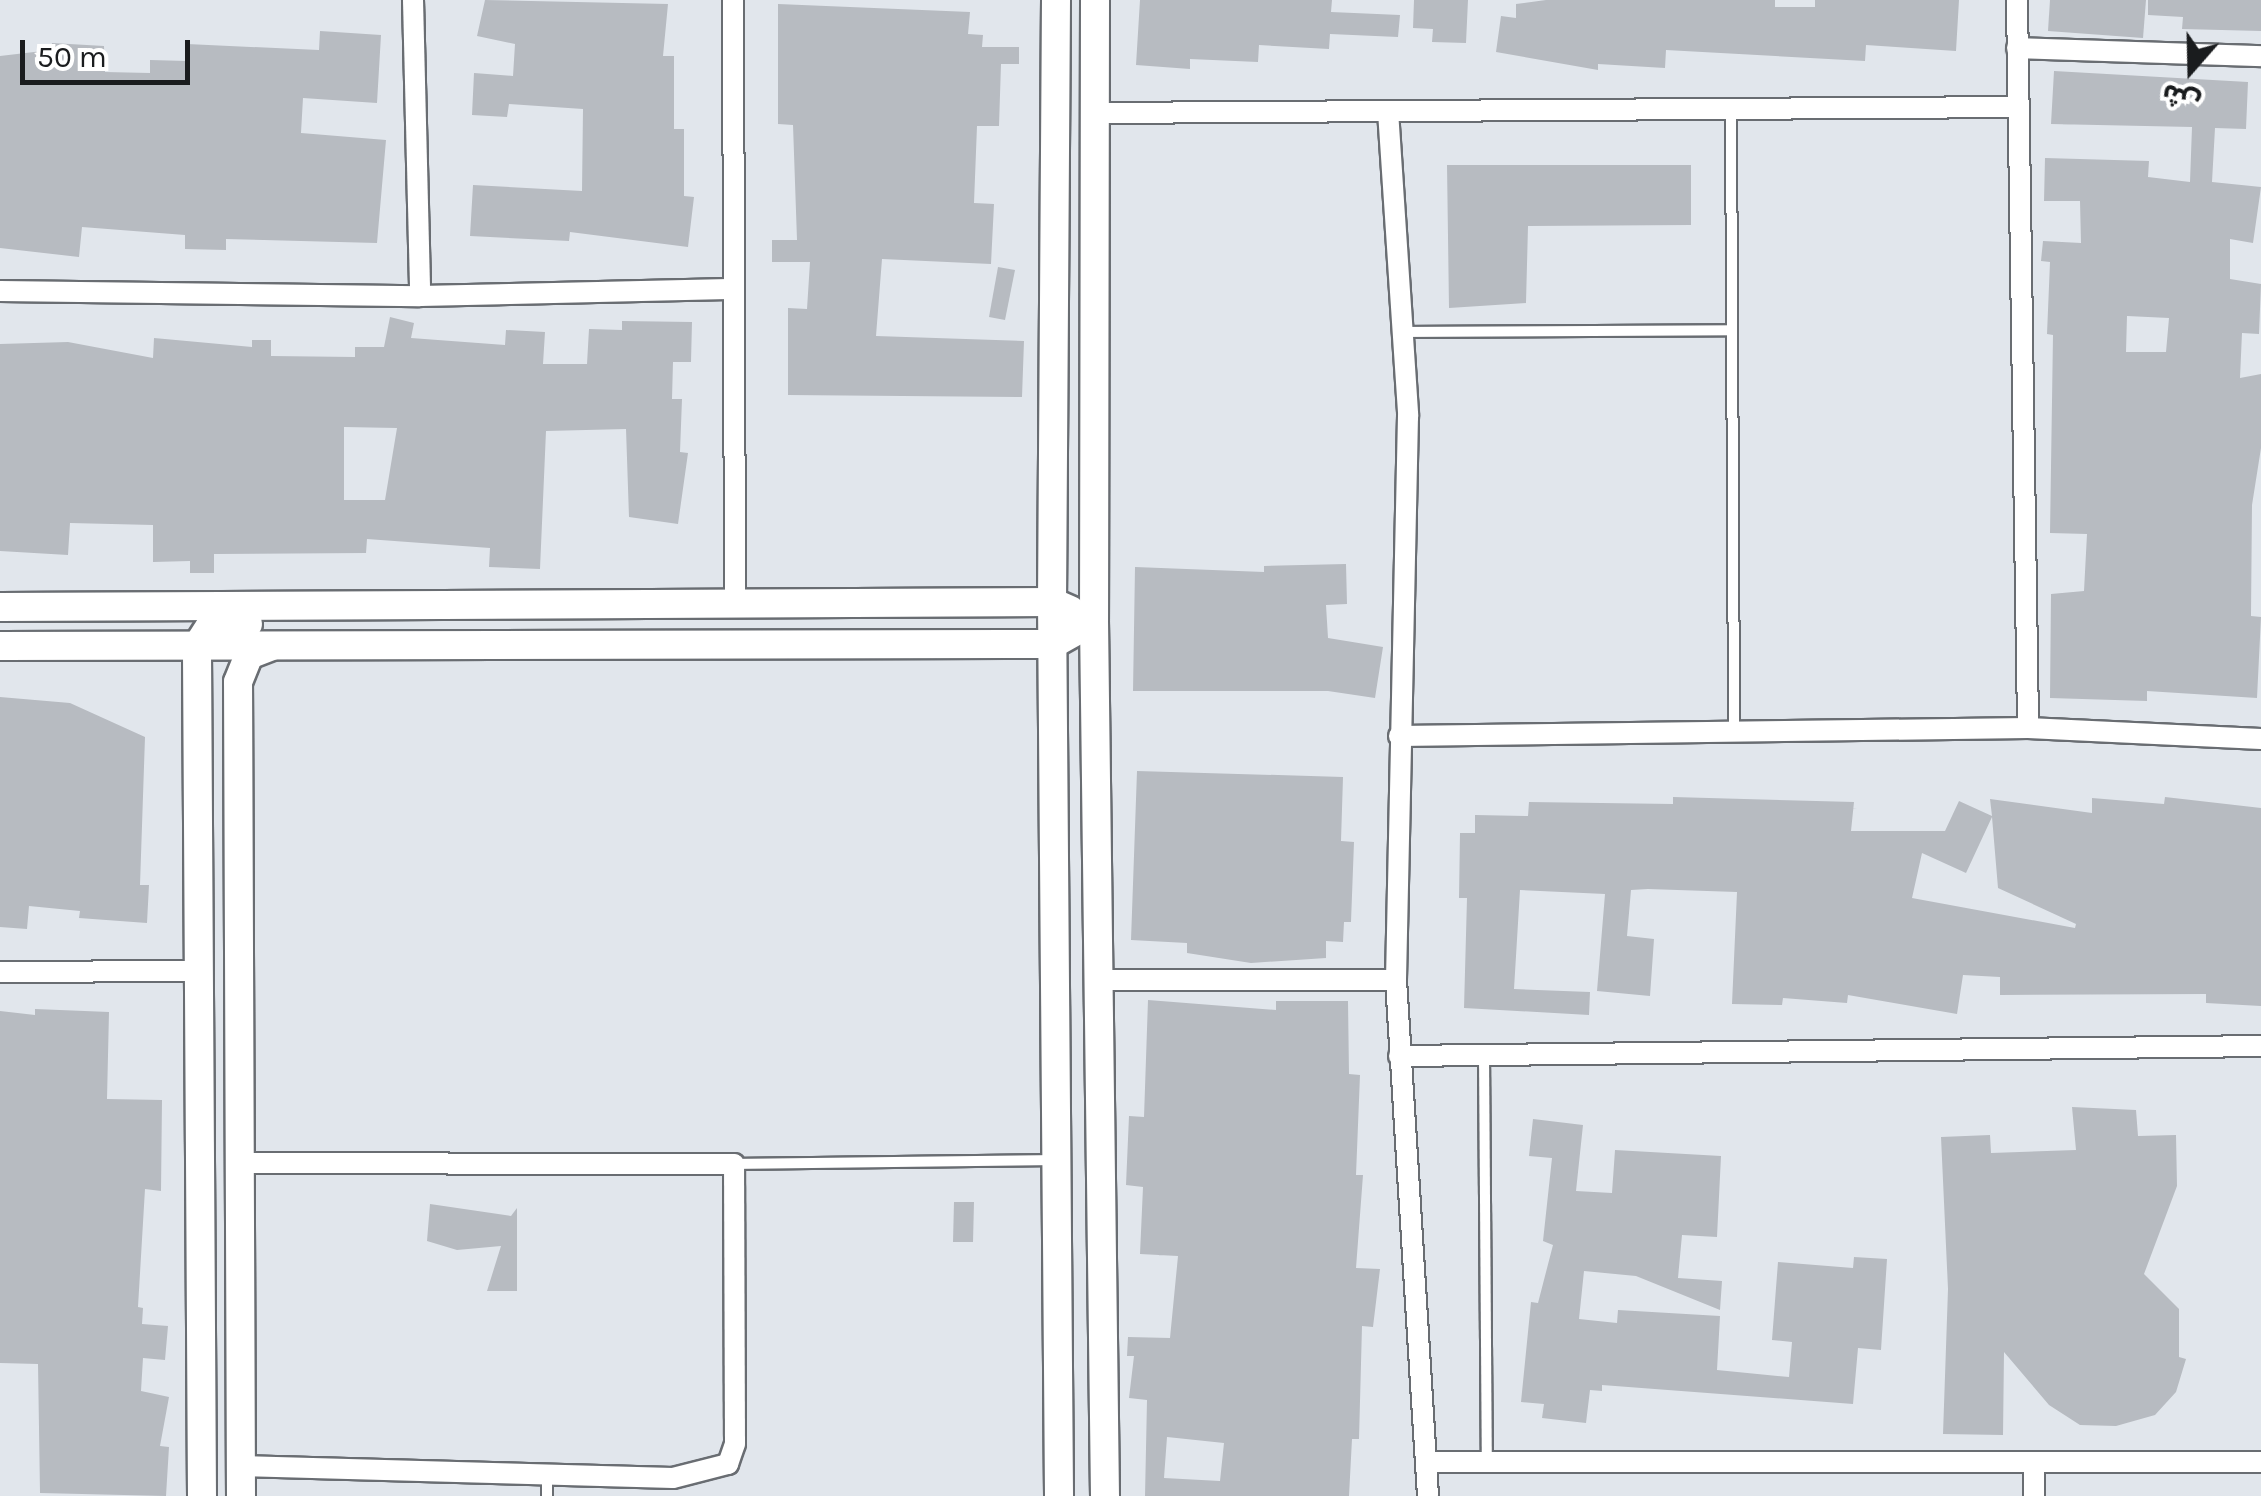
<!DOCTYPE html>
<meta charset="utf-8">
<style>
body{margin:0}
#map{position:relative;width:2261px;height:1496px;overflow:hidden;background:#e1e6ec;font-family:Karla,"Noto Sans Arabic",sans-serif}
div>[style]{position:absolute}
[style*='--x']{left:calc(var(--x)*1px);top:calc(var(--y)*1px);width:calc(var(--w)*1px);rotate:calc(var(--a)*1deg)}
.building>*{inset:0;background:#b7bbc1}
.roads{filter:drop-shadow(2px 0 #696d72) drop-shadow(-2px 0 #696d72) drop-shadow(0 2px #696d72) drop-shadow(0 -2px #696d72)}
.lane>*{height:10px;margin:-5px;padding:0 5px;transform-origin:5px;border-radius:5px;background:#fff}
.street>*{height:20px;margin:-10px;padding:0 10px;transform-origin:10px;border-radius:10px;background:#fff}
.secondary>*{height:28px;margin:-14px;padding:0 14px;transform-origin:14px;border-radius:14px;background:#fff}
span{translate:-50% -50%;white-space:nowrap;text-align:center;line-height:1.15;-webkit-text-stroke:9px #fff;paint-order:stroke}
.north{position:absolute;left:2141px;top:20px;width:100px;height:100px;-webkit-text-stroke:8px #fff;paint-order:stroke;rotate:200deg;font-size:28px;font-weight:700;line-height:40px;text-align:center;color:#1a1c1e}
.north::after{content:'';display:block;margin:auto;width:35px;height:45px;background:#1a1c1e;clip-path:polygon(50% 0,100% 100%,50% 72%,0 100%)}
.scale{position:absolute;left:20px;top:40px;width:170px;height:45px;box-sizing:border-box;border:5px solid #1a1c1e;border-top:0;padding-left:12px;font-size:30px;line-height:35px;white-space:nowrap;color:#1a1c1e;-webkit-text-stroke:8px #fff;paint-order:stroke}
</style>
<div id="map">
<div class="building">
<div style="clip-path:polygon(485px 0,668px 4px,663px 56px,674px 56px,674px 129px,684px 129px,684px 196px,694px 197px,688px 247px,570px 232px,569px 241px,470px 236px,473px 185px,582px 191px,583px 109px,509px 104px,507px 117px,472px 115px,474px 73px,513px 76px,515px 44px,477px 36px)"></div>
<div style="clip-path:polygon(1140px 0,1332px 0,1331px 12px,1400px 15px,1398px 37px,1330px 34px,1329px 49px,1259px 45px,1258px 62px,1190px 59px,1190px 69px,1136px 65px)"></div>
<div style="clip-path:polygon(1414px 0,1468px 0,1466px 43px,1432px 42px,1433px 29px,1413px 28px)"></div>
<div style="clip-path:polygon(1546px 0,1775px 0,1775px 7px,1815px 7px,1815px 0,1959px 0,1956px 51px,1866px 45px,1865px 61px,1666px 50px,1665px 68px,1598px 64px,1598px 70px,1496px 52px,1501px 16px,1516px 18px,1516px 4px)"></div>
<div style="clip-path:polygon(2050px 0,2146px 0,2143px 38px,2048px 31px)"></div>
<div style="clip-path:polygon(2148px 0,2261px 0,2261px 31px,2182px 29px,2183px 17px,2148px 15px)"></div>
<div style="clip-path:polygon(778px 4px,970px 12px,968px 34px,983px 35px,982px 47px,1019px 47px,1019px 64px,1001px 64px,999px 126px,977px 126px,974px 203px,994px 204px,991px 264px,882px 259px,876px 336px,1024px 341px,1022px 397px,788px 395px,788px 308px,807px 309px,810px 262px,772px 262px,772px 240px,797px 240px,793px 125px,778px 124px)"></div>
<div style="clip-path:polygon(320px 31px,381px 35px,377px 103px,303px 98px,301px 133px,386px 140px,377px 243px,226px 239px,226px 250px,185px 249px,185px 235px,82px 227px,79px 257px,0 248px,0 56px,51px 50px,52px 43px,104px 46px,105px 72px,150px 73px,150px 60px,187px 61px,187px 44px,319px 50px)"></div>
<div style="clip-path:polygon(evenodd,2054px 71px,2248px 82px,2246px 129px,2215px 128px,2212px 182px,2261px 187px,2253px 243px,2230px 239px,2230px 279px,2261px 284px,2259px 334px,2242px 333px,2240px 378px,2261px 374px,2261px 448px,2252px 505px,2251px 616px,2261px 617px,2257px 698px,2147px 691px,2147px 701px,2050px 698px,2051px 594px,2084px 591px,2087px 534px,2050px 533px,2053px 335px,2047px 334px,2050px 262px,2041px 261px,2043px 241px,2081px 243px,2080px 201px,2044px 201px,2045px 158px,2149px 161px,2148px 177px,2190px 182px,2192px 127px,2051px 124px,2054px 71px,2127px 316px,2169px 318px,2166px 352px,2126px 352px,2127px 316px)"></div>
<div style="clip-path:polygon(1447px 165px,1691px 165px,1691px 225px,1528px 226px,1526px 303px,1449px 308px)"></div>
<div style="clip-path:polygon(998px 267px,1015px 270px,1005px 320px,989px 317px)"></div>
<div style="clip-path:polygon(evenodd,390px 317px,414px 323px,411px 338px,505px 345px,506px 330px,545px 332px,543px 364px,587px 364px,589px 329px,622px 330px,622px 321px,692px 322px,691px 362px,673px 362px,672px 399px,682px 399px,680px 452px,688px 453px,678px 524px,629px 517px,626px 429px,546px 431px,540px 569px,489px 567px,490px 548px,367px 539px,366px 553px,214px 554px,214px 573px,190px 573px,190px 561px,153px 562px,153px 525px,70px 523px,68px 555px,0 551px,0 344px,68px 342px,153px 358px,154px 338px,252px 347px,252px 340px,271px 340px,271px 356px,355px 357px,355px 347px,384px 347px,390px 317px,344px 427px,397px 428px,385px 500px,344px 500px,344px 427px)"></div>
<div style="clip-path:polygon(1346px 564px,1347px 604px,1326px 605px,1328px 638px,1383px 647px,1375px 698px,1328px 691px,1133px 691px,1135px 567px,1264px 572px,1264px 566px)"></div>
<div style="clip-path:polygon(0 697px,70px 703px,145px 737px,140px 885px,149px 885px,147px 923px,79px 918px,80px 911px,29px 906px,27px 929px,0 927px)"></div>
<div style="clip-path:polygon(1137px 771px,1343px 777px,1341px 841px,1354px 842px,1351px 922px,1344px 922px,1343px 942px,1326px 941px,1326px 958px,1251px 963px,1187px 953px,1187px 943px,1131px 940px)"></div>
<div style="clip-path:polygon(evenodd,1673px 797px,1854px 802px,1851px 831px,1945px 831px,1959px 801px,1992px 816px,1990px 799px,2092px 813px,2092px 798px,2164px 804px,2165px 797px,2261px 808px,2261px 1006px,2206px 1003px,2206px 994px,2000px 995px,2000px 977px,1963px 975px,1957px 1014px,1848px 995px,1847px 1003px,1783px 998px,1782px 1005px,1732px 1004px,1737px 892px,1648px 889px,1631px 890px,1627px 936px,1654px 939px,1650px 996px,1597px 991px,1605px 894px,1520px 890px,1514px 989px,1590px 992px,1589px 1015px,1464px 1008px,1467px 898px,1459px 898px,1460px 833px,1475px 833px,1475px 815px,1528px 816px,1529px 802px,1673px 804px,1673px 797px,1992px 817px,1998px 888px,2076px 924px,2075px 928px,1912px 898px,1922px 853px,1966px 873px,1992px 817px)"></div>
<div style="clip-path:polygon(evenodd,1148px 1000px,1276px 1010px,1276px 1001px,1348px 1001px,1349px 1074px,1360px 1075px,1356px 1175px,1363px 1175px,1356px 1268px,1380px 1269px,1373px 1327px,1362px 1326px,1359px 1439px,1352px 1439px,1349px 1496px,1145px 1496px,1147px 1400px,1129px 1398px,1134px 1356px,1127px 1356px,1128px 1337px,1170px 1338px,1178px 1256px,1140px 1254px,1143px 1187px,1126px 1185px,1129px 1116px,1144px 1117px,1148px 1000px,1167px 1437px,1224px 1443px,1220px 1481px,1164px 1478px,1167px 1437px)"></div>
<div style="clip-path:polygon(35px 1009px,109px 1012px,107px 1099px,162px 1100px,161px 1191px,145px 1189px,138px 1307px,143px 1308px,142px 1324px,168px 1326px,165px 1360px,143px 1358px,141px 1391px,169px 1397px,160px 1446px,169px 1447px,166px 1496px,40px 1493px,38px 1364px,0 1363px,0 1011px,35px 1015px)"></div>
<div style="clip-path:polygon(2072px 1107px,2136px 1110px,2138px 1136px,2176px 1135px,2177px 1186px,2144px 1274px,2179px 1309px,2179px 1357px,2186px 1359px,2176px 1392px,2155px 1415px,2116px 1426px,2080px 1425px,2049px 1405px,2004px 1352px,2003px 1435px,1943px 1434px,1948px 1289px,1941px 1137px,1990px 1135px,1991px 1153px,2076px 1150px)"></div>
<div style="clip-path:polygon(1533px 1119px,1583px 1125px,1576px 1191px,1612px 1193px,1615px 1150px,1721px 1156px,1717px 1237px,1682px 1235px,1678px 1278px,1722px 1281px,1720px 1310px,1636px 1276px,1584px 1271px,1579px 1319px,1617px 1323px,1618px 1310px,1720px 1316px,1717px 1370px,1789px 1377px,1792px 1342px,1772px 1340px,1778px 1262px,1853px 1268px,1854px 1257px,1887px 1259px,1881px 1350px,1858px 1348px,1853px 1404px,1602px 1385px,1602px 1391px,1590px 1390px,1586px 1423px,1542px 1418px,1544px 1404px,1521px 1402px,1531px 1302px,1538px 1303px,1553px 1245px,1543px 1241px,1552px 1158px,1529px 1156px)"></div>
<div style="clip-path:polygon(954px 1202px,974px 1202px,973px 1242px,953px 1242px)"></div>
<div style="clip-path:polygon(430px 1204px,511px 1216px,517px 1208px,517px 1291px,487px 1291px,501px 1246px,457px 1250px,427px 1241px)"></div>
</div>
<div class="roads">
<div class="lane">
<div style="--x:1731;--y:109;--w:622;--a:89.72"></div>
<div style="--x:1403;--y:332;--w:329;--a:-0.3"></div>
<div style="--x:1484;--y:1055;--w:406;--a:89.6"></div>
<div style="--x:735;--y:1164;--w:318;--a:-0.7"></div>
<div style="--x:547;--y:1474;--w:22;--a:90"></div>
</div>
<div class="street">
<div style="--x:413;--y:0;--w:296;--a:88.6"></div>
<div style="--x:733;--y:0;--w:602;--a:89.81"></div>
<div style="--x:2017;--y:0;--w:728;--a:89.13"></div>
<div style="--x:2017;--y:48;--w:244;--a:1.9"></div>
<div style="--x:1388;--y:111;--w:306;--a:86.2"></div>
<div style="--x:1408;--y:416;--w:564;--a:91.22"></div>
<div style="--x:1396;--y:980;--w:517;--a:86.45"></div>
<div style="--x:1096;--y:113;--w:923;--a:-0.37"></div>
<div style="--x:0;--y:291;--w:420;--a:0.7"></div>
<div style="--x:420;--y:296;--w:309;--a:-1.3"></div>
<div style="--x:1399;--y:736;--w:629;--a:-0.73"></div>
<div style="--x:2028;--y:728;--w:233;--a:2.7"></div>
<div style="--x:0;--y:972;--w:199;--a:-0.3"></div>
<div style="--x:1099;--y:980;--w:297;--a:0"></div>
<div style="--x:1399;--y:1056;--w:862;--a:-0.66"></div>
<div style="--x:1428;--y:1462;--w:833;--a:0"></div>
<div style="--x:240;--y:1466;--w:433;--a:1.6"></div>
<div style="--x:673;--y:1478;--w:57;--a:-14.3"></div>
<div style="--x:728;--y:1464;--w:21;--a:-71"></div>
<div style="--x:735;--y:1444;--w:280;--a:-90.2"></div>
<div style="--x:734;--y:1164;--w:494;--a:-179.9"></div>
<div style="--x:2034;--y:1496;--w:34;--a:-90"></div>
</div>
<div class="secondary">
<div style="--x:1056;--y:0;--w:602;--a:90.38"></div>
<div style="--x:1052;--y:602;--w:894;--a:89.55"></div>
<div style="--x:1095;--y:0;--w:621;--a:90.09"></div>
<div style="--x:1094;--y:621;--w:875;--a:89.28"></div>
<div style="--x:0;--y:607;--w:1052;--a:-0.27"></div>
<div style="--x:1052;--y:602;--w:20;--a:24"></div>
<div style="--x:0;--y:646;--w:1053;--a:-0.11"></div>
<div style="--x:1053;--y:644;--w:47;--a:-29.3"></div>
<div style="--x:202;--y:1496;--w:850;--a:-90.34"></div>
<div style="--x:197;--y:646;--w:24;--a:-57"></div>
<div style="--x:210;--y:626;--w:38;--a:-3"></div>
<div style="--x:241;--y:1496;--w:814;--a:-90.21"></div>
<div style="--x:238;--y:682;--w:29;--a:-68"></div>
<div style="--x:249;--y:655;--w:25;--a:-21"></div>
</div>
</div>
<div class="north">ش</div>
<div class="scale">50 m</div>
</div>
